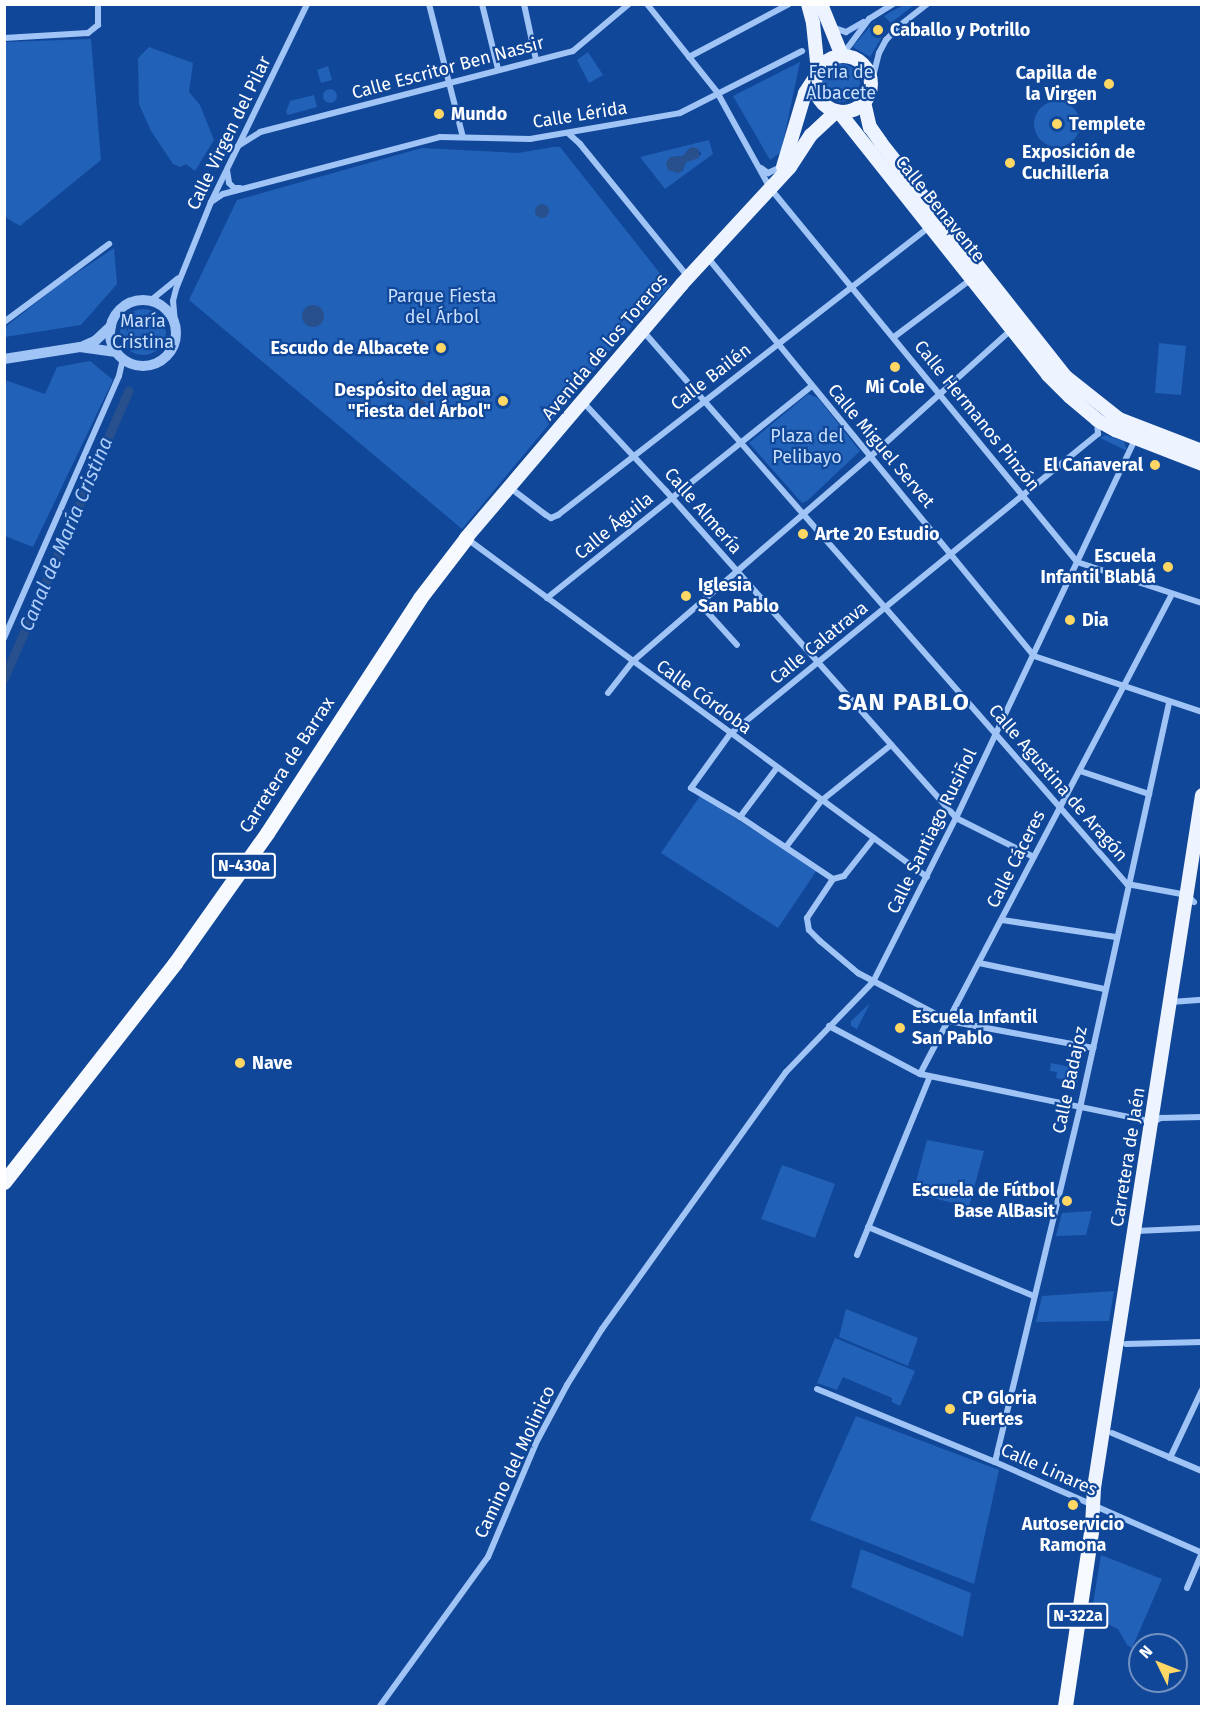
<!DOCTYPE html>
<meta charset="utf-8">
<style>
body{margin:0}
#map{position:relative;width:1206px;height:1711px;overflow:hidden;background:#104799;font-family:"Fira Sans",sans-serif}
div>[style]{position:absolute}
[style*='--x']{left:calc(var(--x)*1px);top:calc(var(--y)*1px);width:calc(var(--w)*1px);rotate:calc(var(--a)*1deg)}
.green>*{inset:0;background:#2261b8}
.round{border-radius:50%}
.water>*{inset:0;background:#27508c}
.canal>*{height:9px;margin:-4.5px;padding:0 4.5px;transform-origin:4.5px;border-radius:4.5px;background:#27508c}
.minor>*{height:6px;margin:-3px;padding:0 3px;transform-origin:3px;border-radius:3px;background:#a0c4f5}
.tertiary>*{height:10px;margin:-5px;padding:0 5px;transform-origin:5px;border-radius:5px;background:#a0c4f5}
.tertiary>.ring{margin:-5px;padding:0;box-sizing:content-box;background:none;border:10px solid #a0c4f5;border-radius:50%}
.primary>*{height:14px;margin:-7px;padding:0 7px;transform-origin:7px;border-radius:7px;background:#eef4ff}
.primary>.ring{margin:-7px;padding:0;box-sizing:content-box;background:none;border:14px solid #eef4ff;border-radius:50%}
.trunk>*{height:15px;margin:-7.5px;padding:0 7.5px;transform-origin:7.5px;border-radius:7.5px;background:#f6faff}
.dots>*{width:16px;height:16px;translate:-50% -50%;box-sizing:border-box;border:3px solid #104799;border-radius:50%}
span{translate:-50% -50%;white-space:nowrap;text-align:center;line-height:1.15;-webkit-text-stroke:4.5px #104799;paint-order:stroke}
.shield-label span{padding:2px 4px;background:#104799;border:2px solid;border-radius:4px;-webkit-text-stroke-width:0}
.shield-label{font-size:16px;color:#fff;font-weight:700}
.poi-label{font-size:18px;color:#fff;font-weight:700}
.left{translate:0 -50%;text-align:left}
.right{translate:-100% -50%;text-align:right}
.street-label{font-size:18px;color:#fff}
.park-label{font-size:18px;color:#c9dffe}
.water-label{font-size:20px;color:#adcefb;font-style:italic}
.district-label{font-size:24px;color:#fff;font-weight:700;letter-spacing:1.5px}
.frame{position:absolute;inset:0;border:6px solid #fff;pointer-events:none}
.north{position:absolute;left:1128px;top:1633px;width:60px;height:60px;box-sizing:border-box;background:#104799;border:2px solid #7091c2;border-radius:50%;rotate:313deg;font-size:16px;font-weight:700;line-height:24px;text-align:center;color:#fff}
.north::after{content:'';display:block;margin:auto;width:21px;height:27px;background:#ffd764;clip-path:polygon(50% 0,100% 100%,50% 72%,0 100%)}
</style>
<div id="map">
<div class="green">
<div style="clip-path:polygon(903px 5px,914px 5px,891px 23px,884px 16px)"></div>
<div style="clip-path:polygon(875px 21px,885px 32px,870px 57px,853px 47px,854px 45px)"></div>
<div style="clip-path:polygon(91px 39px,101px 160px,20px 226px,5px 217px,5px 42px)"></div>
<div style="clip-path:polygon(149px 47px,193px 63px,189px 92px,200px 105px,214px 140px,195px 171px,186px 164px,180px 167px,173px 164px,151px 131px,139px 104px,138px 58px)"></div>
<div style="clip-path:polygon(588px 52px,603px 75px,589px 83px,577px 60px)"></div>
<div style="clip-path:polygon(800px 62px,781px 152px,770px 160px,733px 96px)"></div>
<div class="round" style="left:822px;top:64px;width:38px;height:38px"></div>
<div style="clip-path:polygon(328px 66px,332px 80px,321px 83px,317px 70px)"></div>
<div class="round" style="left:323px;top:89px;width:14px;height:14px"></div>
<div style="clip-path:polygon(314px 95px,317px 107px,288px 115px,286px 112px,290px 101px)"></div>
<div class="round" style="left:1034px;top:101px;width:46px;height:46px"></div>
<div style="clip-path:polygon(evenodd,709px 140px,713px 154px,665px 189px,640px 157px,709px 140px,689px 149px,701px 152px,701px 155px,686px 162px,682px 172px,677px 156px,683px 156px,689px 149px)"></div>
<div style="clip-path:polygon(553px 147px,560px 147px,670px 286px,614px 346px,462px 529px,189px 300px,237px 200px,422px 148px,518px 153px)"></div>
<div style="clip-path:polygon(114px 248px,117px 284px,81px 325px,5px 337px,4px 328px,60px 284px)"></div>
<div class="round" style="left:120px;top:309px;width:46px;height:46px"></div>
<div style="clip-path:polygon(1159px 343px,1186px 346px,1181px 395px,1155px 393px)"></div>
<div style="clip-path:polygon(90px 361px,113px 380px,33px 547px,5px 536px,5px 380px,45px 394px,57px 367px)"></div>
<div style="clip-path:polygon(808px 394px,818px 398px,860px 451px,807px 501px,802px 503px,749px 443px)"></div>
<div style="clip-path:polygon(1105px 435px,1124px 441px,1127px 451px,1100px 438px)"></div>
<div style="clip-path:polygon(700px 796px,817px 870px,778px 928px,661px 853px)"></div>
<div style="clip-path:polygon(870px 1003px,857px 1029px,851px 1026px,851px 1021px)"></div>
<div style="clip-path:polygon(1051px 1063px,1080px 1069px,1077px 1083px,1056px 1078px,1057px 1072px,1050px 1071px)"></div>
<div style="clip-path:polygon(927px 1140px,984px 1151px,969px 1207px,913px 1193px)"></div>
<div style="clip-path:polygon(782px 1165px,835px 1184px,815px 1238px,761px 1219px)"></div>
<div style="clip-path:polygon(1092px 1211px,1086px 1235px,1056px 1236px,1062px 1213px)"></div>
<div style="clip-path:polygon(1114px 1291px,1109px 1321px,1036px 1322px,1042px 1296px)"></div>
<div style="clip-path:polygon(846px 1309px,918px 1338px,908px 1366px,839px 1337px)"></div>
<div style="clip-path:polygon(835px 1338px,915px 1371px,900px 1406px,892px 1402px,892px 1398px,843px 1377px,837px 1390px,817px 1383px)"></div>
<div style="clip-path:polygon(856px 1416px,999px 1470px,974px 1584px,810px 1520px)"></div>
<div style="clip-path:polygon(861px 1549px,971px 1593px,963px 1637px,851px 1587px)"></div>
<div style="clip-path:polygon(1101px 1555px,1162px 1579px,1132px 1648px,1127px 1645px,1118px 1629px,1091px 1616px)"></div>
</div>
<div class="water">
<div style="clip-path:polygon(691px 147px,699px 149px,699px 158px,686px 162px,682px 171px,678px 173px,668px 170px,666px 163px,670px 157px,683px 156px)"></div>
<div class="round" style="left:535px;top:204px;width:14px;height:14px"></div>
<div class="round" style="left:302px;top:305px;width:22px;height:22px"></div>
<div style="clip-path:polygon(412px 391px,426px 403px,420px 410px,406px 398px)"></div>
</div>
<div class="canal">
<div style="--x:4;--y:678;--w:313;--a:-66.6"></div>
</div>
<div class="minor">
<div style="--x:429;--y:4;--w:137;--a:75.7"></div>
<div style="--x:482;--y:4;--w:67;--a:76.2"></div>
<div style="--x:524;--y:4;--w:57;--a:77.9"></div>
<div style="--x:647;--y:4;--w:112;--a:51.5"></div>
<div style="--x:717;--y:92;--w:110;--a:61.1"></div>
<div style="--x:770;--y:188;--w:484;--a:50.6"></div>
<div style="--x:1077;--y:562;--w:132;--a:18.2"></div>
<div style="--x:832;--y:27;--w:15;--a:20"></div>
<div style="--x:846;--y:32;--w:20;--a:-30"></div>
<div style="--x:4;--y:38;--w:84;--a:-3.4"></div>
<div style="--x:88;--y:33;--w:13;--a:-39"></div>
<div style="--x:98;--y:25;--w:21;--a:-90"></div>
<div style="--x:843;--y:54;--w:44;--a:-53.4"></div>
<div style="--x:869;--y:19;--w:28;--a:-32"></div>
<div style="--x:689;--y:57;--w:113;--a:-27.9"></div>
<div style="--x:870;--y:89;--w:37;--a:-76"></div>
<div style="--x:879;--y:53;--w:15;--a:-62"></div>
<div style="--x:886;--y:40;--w:19;--a:-47"></div>
<div style="--x:899;--y:26;--w:36;--a:-38"></div>
<div style="--x:569;--y:134;--w:15;--a:42"></div>
<div style="--x:580;--y:144;--w:171;--a:50.9"></div>
<div style="--x:238;--y:146;--w:26;--a:-32"></div>
<div style="--x:260;--y:132;--w:323;--a:-14.5"></div>
<div style="--x:573;--y:51;--w:73;--a:-40"></div>
<div style="--x:761;--y:168;--w:9;--a:36"></div>
<div style="--x:768;--y:173;--w:17;--a:-25"></div>
<div style="--x:227;--y:170;--w:13;--a:81"></div>
<div style="--x:229;--y:183;--w:7;--a:45"></div>
<div style="--x:234;--y:188;--w:6;--a:0"></div>
<div style="--x:211;--y:202;--w:14;--a:-34"></div>
<div style="--x:223;--y:194;--w:224;--a:-14.7"></div>
<div style="--x:440;--y:137;--w:90;--a:1.3"></div>
<div style="--x:530;--y:139;--w:152;--a:-9.8"></div>
<div style="--x:680;--y:113;--w:137;--a:-26.9"></div>
<div style="--x:708;--y:258;--w:514;--a:50.68"></div>
<div style="--x:1034;--y:656;--w:177;--a:18.4"></div>
<div style="--x:150;--y:301;--w:36;--a:-39"></div>
<div style="--x:4;--y:322;--w:131;--a:-36.6"></div>
<div style="--x:175;--y:323;--w:22;--a:-95"></div>
<div style="--x:173;--y:301;--w:12;--a:-76"></div>
<div style="--x:176;--y:289;--w:94;--a:-68.1"></div>
<div style="--x:211;--y:202;--w:220;--a:-64.1"></div>
<div style="--x:643;--y:331;--w:735;--a:48.81"></div>
<div style="--x:1127;--y:884;--w:61;--a:10.4"></div>
<div style="--x:1187;--y:895;--w:10;--a:45"></div>
<div style="--x:894;--y:337;--w:99;--a:-36.8"></div>
<div style="--x:583;--y:402;--w:122;--a:47"></div>
<div style="--x:666;--y:491;--w:437;--a:48.4"></div>
<div style="--x:956;--y:818;--w:87;--a:26.6"></div>
<div style="--x:509;--y:487;--w:46;--a:37.1"></div>
<div style="--x:546;--y:515;--w:6;--a:31"></div>
<div style="--x:551;--y:518;--w:8;--a:-23"></div>
<div style="--x:558;--y:515;--w:470;--a:-37.8"></div>
<div style="--x:466;--y:538;--w:572;--a:36.33"></div>
<div style="--x:547;--y:598;--w:339;--a:-38.7"></div>
<div style="--x:700;--y:604;--w:55;--a:47.9"></div>
<div style="--x:4;--y:638;--w:286;--a:-66.3"></div>
<div style="--x:119;--y:376;--w:17;--a:-77"></div>
<div style="--x:608;--y:693;--w:39;--a:-52"></div>
<div style="--x:632;--y:662;--w:316;--a:-40.8"></div>
<div style="--x:871;--y:456;--w:188;--a:-42"></div>
<div style="--x:1080;--y:771;--w:73;--a:18.4"></div>
<div style="--x:740;--y:817;--w:60;--a:-53.1"></div>
<div style="--x:874;--y:838;--w:48;--a:128.3"></div>
<div style="--x:844;--y:876;--w:11;--a:165"></div>
<div style="--x:833;--y:879;--w:47;--a:123.7"></div>
<div style="--x:807;--y:918;--w:12;--a:81"></div>
<div style="--x:809;--y:930;--w:16;--a:45"></div>
<div style="--x:820;--y:941;--w:50;--a:40.1"></div>
<div style="--x:858;--y:973;--w:103;--a:27.8"></div>
<div style="--x:949;--y:1021;--w:147;--a:10.6"></div>
<div style="--x:786;--y:847;--w:58;--a:-52.7"></div>
<div style="--x:821;--y:801;--w:90;--a:-38.7"></div>
<div style="--x:833;--y:879;--w:112;--a:-146.3"></div>
<div style="--x:740;--y:817;--w:57;--a:-149.4"></div>
<div style="--x:691;--y:788;--w:67;--a:-54.2"></div>
<div style="--x:730;--y:734;--w:475;--a:-39.2"></div>
<div style="--x:1098;--y:434;--w:14;--a:-94"></div>
<div style="--x:1002;--y:920;--w:115;--a:8.5"></div>
<div style="--x:979;--y:963;--w:128;--a:11.7"></div>
<div style="--x:1171;--y:1002;--w:31;--a:-4"></div>
<div style="--x:829;--y:1026;--w:103;--a:27.8"></div>
<div style="--x:920;--y:1074;--w:238;--a:11.6"></div>
<div style="--x:1153;--y:1122;--w:9;--a:-27"></div>
<div style="--x:1161;--y:1118;--w:41;--a:-1.4"></div>
<div style="--x:920;--y:1074;--w:542;--a:-62.3"></div>
<div style="--x:868;--y:1227;--w:180;--a:22.6"></div>
<div style="--x:1136;--y:1231;--w:66;--a:-2.6"></div>
<div style="--x:857;--y:1255;--w:193;--a:-67.8"></div>
<div style="--x:1126;--y:1344;--w:76;--a:-1.5"></div>
<div style="--x:817;--y:1389;--w:192;--a:22.3"></div>
<div style="--x:995;--y:1462;--w:226;--a:23.7"></div>
<div style="--x:1112;--y:1433;--w:98;--a:22.9"></div>
<div style="--x:1170;--y:1458;--w:75;--a:-64.8"></div>
<div style="--x:995;--y:1462;--w:364;--a:-76.5"></div>
<div style="--x:1080;--y:1108;--w:415;--a:-77.6"></div>
<div style="--x:1187;--y:1588;--w:38;--a:-67"></div>
<div style="--x:380;--y:1706;--w:184;--a:-54.1"></div>
<div style="--x:488;--y:1557;--w:126;--a:-67.1"></div>
<div style="--x:537;--y:1441;--w:64;--a:-61.8"></div>
<div style="--x:567;--y:1385;--w:66;--a:-58"></div>
<div style="--x:602;--y:1329;--w:316;--a:-54.4"></div>
<div style="--x:786;--y:1072;--w:125;--a:-46"></div>
<div style="--x:873;--y:982;--w:184;--a:-63.2"></div>
<div style="--x:956;--y:818;--w:419;--a:-64.7"></div>
</div>
<div class="tertiary">
<div class="ring" style="left:110px;top:300px;width:56px;height:56px"></div>
<div style="--x:83;--y:346;--w:13;--a:-23"></div>
<div style="--x:95;--y:341;--w:22;--a:-43"></div>
<div style="--x:4;--y:359;--w:77;--a:-9"></div>
<div style="--x:80;--y:347;--w:36;--a:8"></div>
</div>
<div class="primary">
<div style="--x:808;--y:4;--w:20;--a:75"></div>
<div style="--x:813;--y:23;--w:48;--a:84.1"></div>
<div style="--x:821;--y:4;--w:56;--a:68"></div>
<div class="ring" style="left:815px;top:56px;width:42px;height:42px"></div>
<div style="--x:864;--y:102;--w:26;--a:77"></div>
<div style="--x:870;--y:127;--w:19;--a:55"></div>
<div style="--x:881;--y:143;--w:298;--a:51.7"></div>
<div style="--x:1066;--y:377;--w:68;--a:38.4"></div>
<div style="--x:1119;--y:419;--w:89;--a:21.1"></div>
<div style="--x:839;--y:112;--w:336;--a:51.5"></div>
<div style="--x:1048;--y:375;--w:31;--a:45"></div>
<div style="--x:1070;--y:397;--w:35;--a:40"></div>
<div style="--x:1097;--y:420;--w:21;--a:29"></div>
<div style="--x:1115;--y:430;--w:93;--a:21.3"></div>
<div style="--x:783;--y:167;--w:77;--a:-73.4"></div>
<div style="--x:805;--y:93;--w:20;--a:-57"></div>
<div style="--x:466;--y:538;--w:333;--a:-49.6"></div>
<div style="--x:682;--y:284;--w:159;--a:-47.3"></div>
<div style="--x:790;--y:167;--w:38;--a:-57"></div>
<div style="--x:811;--y:135;--w:35;--a:-43"></div>
<div style="--x:1092;--y:1526;--w:38;--a:-87"></div>
<div style="--x:1094;--y:1488;--w:701;--a:-81.14"></div>
</div>
<div class="trunk">
<div style="--x:4;--y:1182;--w:278;--a:-52"></div>
<div style="--x:175;--y:963;--w:159;--a:-54.7"></div>
<div style="--x:267;--y:833;--w:280;--a:-56.9"></div>
<div style="--x:420;--y:598;--w:76;--a:-52.5"></div>
<div style="--x:1065;--y:1706;--w:182;--a:-81.5"></div>
</div>
<div class="dots">
<div style="left:878px;top:30px;background:#ffd764"></div>
<div style="left:1109px;top:84px;background:#ffd764"></div>
<div style="left:439px;top:114px;background:#ffd764"></div>
<div style="left:1057px;top:124px;background:#ffd764"></div>
<div style="left:1010px;top:163px;background:#ffd764"></div>
<div style="left:441px;top:348px;background:#ffd764"></div>
<div style="left:895px;top:367px;background:#ffd764"></div>
<div style="left:503px;top:401px;background:#ffd764"></div>
<div style="left:1155px;top:465px;background:#ffd764"></div>
<div style="left:803px;top:534px;background:#ffd764"></div>
<div style="left:1168px;top:567px;background:#ffd764"></div>
<div style="left:686px;top:596px;background:#ffd764"></div>
<div style="left:1070px;top:620px;background:#ffd764"></div>
<div style="left:900px;top:1028px;background:#ffd764"></div>
<div style="left:240px;top:1063px;background:#ffd764"></div>
<div style="left:1067px;top:1201px;background:#ffd764"></div>
<div style="left:950px;top:1409px;background:#ffd764"></div>
<div style="left:1073px;top:1505px;background:#ffd764"></div>
</div>
<div class="shield-label">
<span style="left:244px;top:866px">N-430a</span>
<span style="left:1078px;top:1616px">N-322a</span>
</div>
<div class="poi-label">
<span class="left" style="left:890px;top:30px">Caballo y Potrillo</span>
<span class="right" style="left:1097px;top:84px">Capilla de<br>la Virgen</span>
<span class="left" style="left:451px;top:114px">Mundo</span>
<span class="left" style="left:1069px;top:124px">Templete</span>
<span class="left" style="left:1022px;top:163px">Exposición de<br>Cuchillería</span>
<span class="right" style="left:429px;top:348px">Escudo de Albacete</span>
<span style="left:895px;top:387px">Mi Cole</span>
<span class="right" style="left:491px;top:401px">Despósito del agua<br>"Fiesta del Árbol"</span>
<span class="right" style="left:1143px;top:465px">El Cañaveral</span>
<span class="left" style="left:815px;top:534px">Arte 20 Estudio</span>
<span class="right" style="left:1156px;top:567px">Escuela<br>Infantil Blablá</span>
<span class="left" style="left:698px;top:596px">Iglesia<br>San Pablo</span>
<span class="left" style="left:1082px;top:620px">Dia</span>
<span class="left" style="left:912px;top:1028px">Escuela Infantil<br>San Pablo</span>
<span class="left" style="left:252px;top:1063px">Nave</span>
<span class="right" style="left:1055px;top:1201px">Escuela de Fútbol<br>Base AlBasit</span>
<span class="left" style="left:962px;top:1409px">CP Gloria<br>Fuertes</span>
<span style="left:1073px;top:1535px">Autoservicio<br>Ramona</span>
</div>
<div class="street-label">
<span style="left:448px;top:68px;rotate:-15deg">Calle Escritor Ben Nassir</span>
<span style="left:580px;top:115px;rotate:-9deg">Calle Lérida</span>
<span style="left:229px;top:133px;rotate:-64deg">Calle Virgen del Pilar</span>
<span style="left:940px;top:209px;rotate:51deg">Calle Benavente</span>
<span style="left:605px;top:347px;rotate:-50deg">Avenida de los Toreros</span>
<span style="left:711px;top:377px;rotate:-38deg">Calle Bailén</span>
<span style="left:977px;top:416px;rotate:51deg">Calle Hermanos Pinzón</span>
<span style="left:881px;top:446px;rotate:50deg">Calle Miguel Servet</span>
<span style="left:703px;top:511px;rotate:49deg">Calle Almería</span>
<span style="left:614px;top:526px;rotate:-39deg">Calle Águila</span>
<span style="left:819px;top:643px;rotate:-39deg">Calle Calatrava</span>
<span style="left:704px;top:697px;rotate:36deg">Calle Córdoba</span>
<span style="left:287px;top:765px;rotate:-57deg">Carretera de Barrax</span>
<span style="left:1058px;top:783px;rotate:49deg">Calle Agustina de Aragón</span>
<span style="left:932px;top:831px;rotate:-64deg">Calle Santiago Rusiñol</span>
<span style="left:1016px;top:859px;rotate:-63deg">Calle Cáceres</span>
<span style="left:1070px;top:1080px;rotate:-78deg">Calle Badajoz</span>
<span style="left:1128px;top:1157px;rotate:-81deg">Carretera de Jaén</span>
<span style="left:515px;top:1462px;rotate:-65deg">Camino del Molinico</span>
<span style="left:1049px;top:1470px;rotate:24deg">Calle Linares</span>
</div>
<div class="park-label">
<span style="left:841px;top:83px">Feria de<br>Albacete</span>
<span style="left:442px;top:307px">Parque Fiesta<br>del Árbol</span>
<span style="left:143px;top:332px">María<br>Cristina</span>
<span style="left:807px;top:447px">Plaza del<br>Pelibayo</span>
</div>
<div class="water-label">
<span style="left:66px;top:534px;rotate:-67deg">Canal de María Cristina</span>
</div>
<div class="district-label">
<span style="left:904px;top:703px">SAN PABLO</span>
</div>
<div class="frame"></div>
<div class="north">N</div>
</div>
